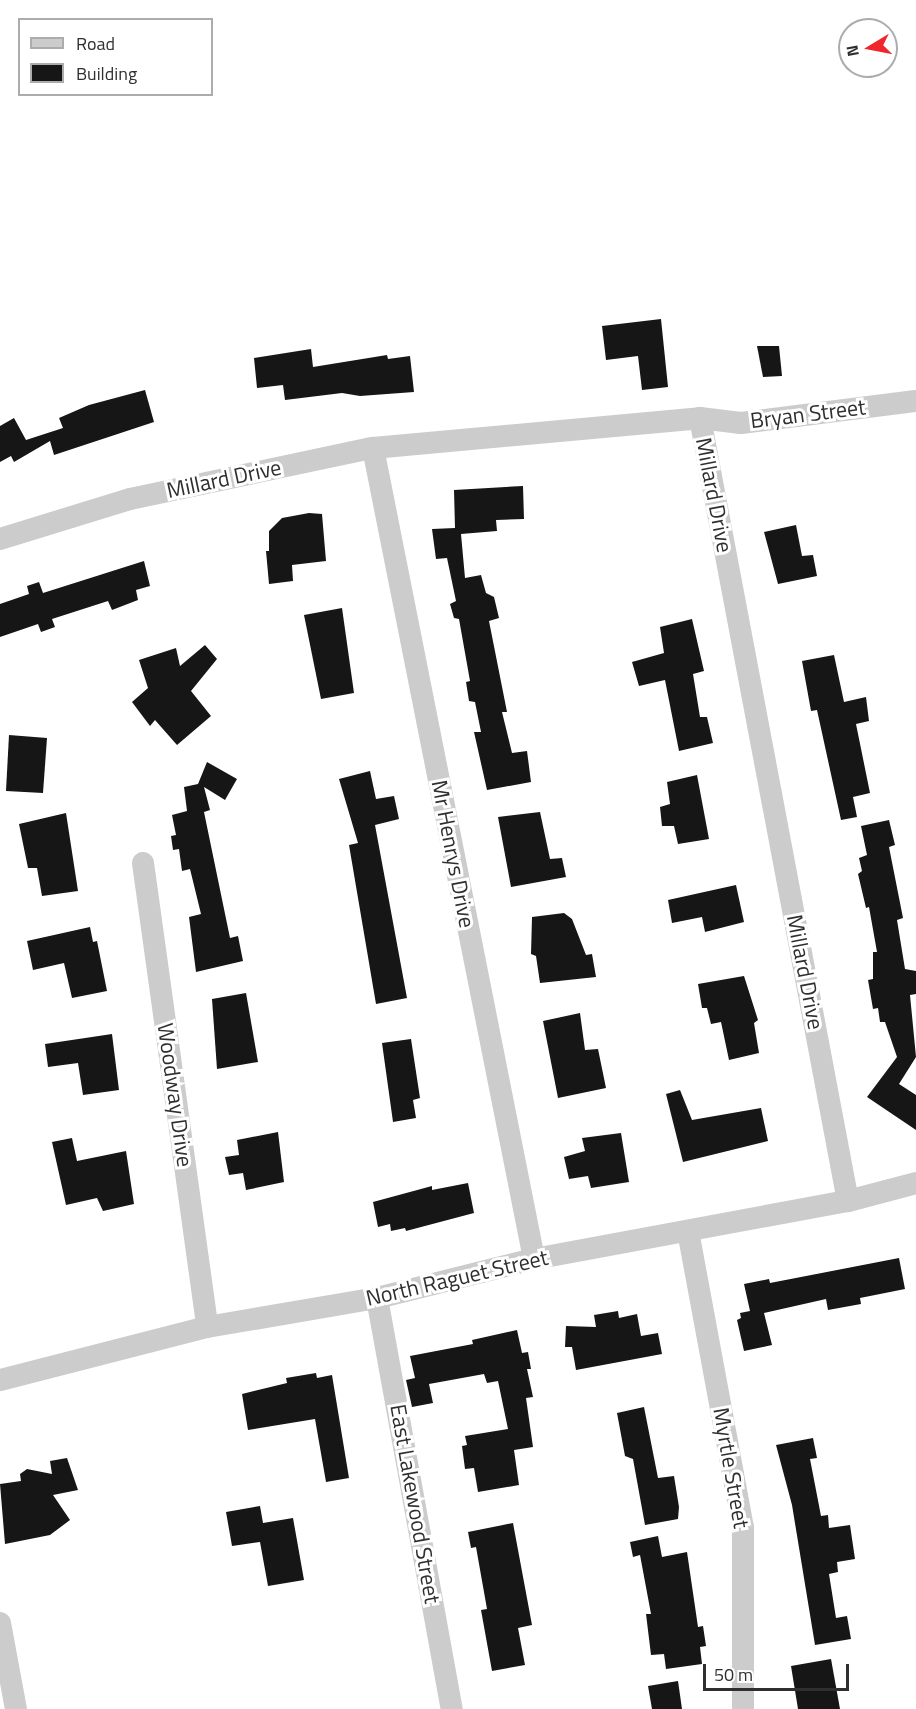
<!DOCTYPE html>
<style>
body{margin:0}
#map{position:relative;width:916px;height:1709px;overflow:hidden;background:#fff;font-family:"Titillium Web",sans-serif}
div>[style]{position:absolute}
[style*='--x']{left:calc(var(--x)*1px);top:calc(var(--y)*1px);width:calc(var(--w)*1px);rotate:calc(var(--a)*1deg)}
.building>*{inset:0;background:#161616}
.minor>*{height:22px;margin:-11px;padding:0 11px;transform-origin:11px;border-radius:11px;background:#ccc}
span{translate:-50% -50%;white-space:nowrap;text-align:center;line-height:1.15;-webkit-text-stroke:6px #fff;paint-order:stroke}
.street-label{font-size:22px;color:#2f2f2f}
.legend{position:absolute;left:18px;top:18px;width:195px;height:78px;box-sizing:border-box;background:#fff;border:2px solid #acacac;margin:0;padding:8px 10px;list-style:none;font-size:18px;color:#2f2f2f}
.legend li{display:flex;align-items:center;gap:12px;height:30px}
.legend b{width:30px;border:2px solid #acacac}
.north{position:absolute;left:838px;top:18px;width:60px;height:60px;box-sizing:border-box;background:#fff;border:2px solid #acacac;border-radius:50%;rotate:260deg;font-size:16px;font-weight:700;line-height:24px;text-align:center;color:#2f2f2f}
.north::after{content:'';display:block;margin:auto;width:21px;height:27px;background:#f0262d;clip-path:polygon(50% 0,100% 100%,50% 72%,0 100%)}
.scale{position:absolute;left:703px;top:1664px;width:146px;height:27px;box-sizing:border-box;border:3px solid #2f2f2f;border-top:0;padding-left:8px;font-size:18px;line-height:21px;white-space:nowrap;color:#2f2f2f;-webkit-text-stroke:4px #fff;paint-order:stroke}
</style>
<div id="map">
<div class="building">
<div style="clip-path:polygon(661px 319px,668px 387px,642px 390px,638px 356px,606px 360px,602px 326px)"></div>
<div style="clip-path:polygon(757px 346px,779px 346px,782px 376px,763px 377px)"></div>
<div style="clip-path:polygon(311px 349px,313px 367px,387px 355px,388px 359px,410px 356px,414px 392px,360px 396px,342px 393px,285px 400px,283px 385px,257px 388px,254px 358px)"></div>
<div style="clip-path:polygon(145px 390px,154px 422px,54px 455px,50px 441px,14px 462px,11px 456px,0 462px,0 426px,14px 418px,26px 440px,63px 428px,59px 418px,89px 405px)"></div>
<div style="clip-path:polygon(523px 486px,524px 519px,496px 520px,497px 531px,461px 534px,465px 578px,481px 575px,486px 593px,494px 597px,499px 618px,489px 621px,507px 712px,502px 712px,512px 753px,527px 751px,531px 782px,487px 790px,474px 732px,481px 732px,475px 702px,469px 701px,466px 682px,470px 681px,459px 619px,454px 618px,450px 604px,456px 601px,447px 558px,436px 559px,432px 529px,455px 528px,454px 490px)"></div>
<div style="clip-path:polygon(309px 513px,322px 514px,326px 561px,292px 565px,293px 581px,269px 584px,266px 551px,269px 551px,269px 531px,282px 518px)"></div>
<div style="clip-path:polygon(796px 525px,802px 556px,813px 555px,817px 576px,778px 584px,764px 532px)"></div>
<div style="clip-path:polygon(144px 561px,150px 586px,136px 590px,138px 600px,112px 610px,108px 601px,52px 619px,55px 627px,41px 632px,38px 624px,0 637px,0 604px,29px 594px,27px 586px,39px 582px,43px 593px)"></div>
<div style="clip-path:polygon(342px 608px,354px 693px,321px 699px,304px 615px)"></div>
<div style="clip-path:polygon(692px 619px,704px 671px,693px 674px,700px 717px,707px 717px,713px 743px,679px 751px,665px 680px,639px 686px,632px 662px,664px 653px,660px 627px)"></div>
<div style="clip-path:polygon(205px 645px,217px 659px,191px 691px,211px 716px,177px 745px,155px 720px,150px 726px,132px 702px,148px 688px,139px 660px,176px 648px,180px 666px)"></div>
<div style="clip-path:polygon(834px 655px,844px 702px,866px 697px,869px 721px,856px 724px,870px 793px,853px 797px,857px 817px,841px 820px,817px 710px,811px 711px,802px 661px)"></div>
<div style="clip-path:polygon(9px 735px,47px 738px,43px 793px,6px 791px)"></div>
<div style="clip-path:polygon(207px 762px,237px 779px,225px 800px,204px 787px,210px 810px,204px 812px,230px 938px,238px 936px,243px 961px,196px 972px,189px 917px,201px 914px,190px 869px,182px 871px,179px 849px,173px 850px,171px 836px,176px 835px,172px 815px,187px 811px,184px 787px,198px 784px)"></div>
<div style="clip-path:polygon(370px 771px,376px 799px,394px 796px,399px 819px,375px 825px,407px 998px,376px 1004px,349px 845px,358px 843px,339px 779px)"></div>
<div style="clip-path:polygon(697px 775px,709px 839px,678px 844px,674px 826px,662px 826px,660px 807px,670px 804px,667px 782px)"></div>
<div style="clip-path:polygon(540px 812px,550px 859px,562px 858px,566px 877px,511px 887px,498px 817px)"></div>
<div style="clip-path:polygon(66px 813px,78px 891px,42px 896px,37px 868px,28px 868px,19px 824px)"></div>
<div style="clip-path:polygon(889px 820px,895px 845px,889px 847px,903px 918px,897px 920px,905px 969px,916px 971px,916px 994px,910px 995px,916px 1057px,899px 1084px,916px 1095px,916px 1130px,867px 1097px,897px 1057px,885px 1022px,880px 1022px,878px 1008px,873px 1009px,868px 980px,873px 979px,873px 952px,877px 952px,869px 907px,866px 908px,858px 874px,862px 871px,859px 858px,867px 855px,861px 826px)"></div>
<div style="clip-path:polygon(736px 885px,744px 922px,705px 932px,702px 917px,672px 923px,668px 900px)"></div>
<div style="clip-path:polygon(564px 913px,572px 919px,586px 955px,592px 954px,596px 977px,540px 983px,536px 956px,531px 954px,532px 917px)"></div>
<div style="clip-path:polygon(90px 927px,93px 942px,97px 941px,107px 991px,72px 998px,64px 963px,33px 970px,27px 941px)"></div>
<div style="clip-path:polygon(744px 976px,758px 1020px,754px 1023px,759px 1053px,729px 1060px,721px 1022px,711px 1024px,707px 1008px,702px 1008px,698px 984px)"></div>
<div style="clip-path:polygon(246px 993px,258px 1062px,217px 1069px,212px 999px)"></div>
<div style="clip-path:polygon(580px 1013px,585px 1050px,598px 1049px,606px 1088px,558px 1098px,543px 1021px)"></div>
<div style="clip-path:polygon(112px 1034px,119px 1090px,83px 1095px,78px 1063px,48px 1067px,45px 1044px)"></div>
<div style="clip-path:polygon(411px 1039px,420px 1098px,413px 1100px,416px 1118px,393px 1122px,382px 1043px)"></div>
<div style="clip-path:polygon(680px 1090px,692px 1120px,761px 1108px,768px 1141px,683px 1162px,666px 1094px)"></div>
<div style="clip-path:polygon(278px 1132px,284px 1182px,246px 1190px,243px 1173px,229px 1175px,225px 1157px,239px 1155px,237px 1140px)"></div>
<div style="clip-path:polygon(621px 1133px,629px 1182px,591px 1188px,588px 1176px,569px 1179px,564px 1157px,585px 1151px,582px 1138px)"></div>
<div style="clip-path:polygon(72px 1138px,77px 1161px,126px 1151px,134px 1204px,103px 1211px,97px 1198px,66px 1205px,52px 1142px)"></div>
<div style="clip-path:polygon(468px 1183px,474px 1213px,406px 1231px,405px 1228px,391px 1231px,390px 1224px,378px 1227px,373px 1202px,432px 1186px,432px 1190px)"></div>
<div style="clip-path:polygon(899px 1258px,905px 1289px,860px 1298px,861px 1304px,828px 1310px,826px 1299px,764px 1313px,772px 1345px,744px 1351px,737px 1320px,741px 1318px,740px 1313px,750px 1311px,744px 1284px,769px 1279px,770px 1283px)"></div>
<div style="clip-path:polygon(618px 1311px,619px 1318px,637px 1314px,641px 1336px,658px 1333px,662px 1354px,576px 1370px,572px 1347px,565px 1347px,566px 1326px,596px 1327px,594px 1315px)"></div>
<div style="clip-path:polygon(517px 1330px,522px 1353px,528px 1352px,531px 1369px,527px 1369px,533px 1397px,526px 1398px,533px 1447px,514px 1450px,519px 1485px,478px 1492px,474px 1468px,465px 1469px,462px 1446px,467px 1445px,465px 1436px,508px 1429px,498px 1381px,487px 1383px,484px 1374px,429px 1384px,433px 1403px,412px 1407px,406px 1380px,415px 1378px,410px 1356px,473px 1344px,472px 1340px)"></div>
<div style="clip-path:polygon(316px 1373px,317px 1378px,332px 1375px,349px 1478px,326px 1482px,315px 1419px,248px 1430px,242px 1394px,287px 1383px,286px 1378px)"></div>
<div style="clip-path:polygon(644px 1407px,658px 1478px,674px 1476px,679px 1507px,678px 1519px,645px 1525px,633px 1459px,625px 1456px,617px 1413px)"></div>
<div style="clip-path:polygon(813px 1438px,817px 1458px,810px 1459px,821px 1516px,828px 1515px,829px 1528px,850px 1525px,855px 1559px,837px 1562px,838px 1572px,829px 1574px,836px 1618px,847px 1616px,851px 1639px,815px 1645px,792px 1505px,776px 1445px)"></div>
<div style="clip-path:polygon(67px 1458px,78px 1490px,53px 1495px,70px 1520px,50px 1535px,5px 1544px,0 1484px,21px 1481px,20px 1474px,27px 1469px,52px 1474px,50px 1461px)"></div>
<div style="clip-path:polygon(260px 1506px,263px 1523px,293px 1518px,304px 1580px,268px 1586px,260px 1542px,232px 1546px,226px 1512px)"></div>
<div style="clip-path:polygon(513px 1523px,532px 1625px,518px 1628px,525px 1665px,492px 1671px,481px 1610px,487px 1609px,476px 1547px,471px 1548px,468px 1532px)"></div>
<div style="clip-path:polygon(658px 1536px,662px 1557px,687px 1552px,698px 1627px,703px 1626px,706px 1646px,700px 1647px,702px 1664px,666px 1669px,664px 1654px,651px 1655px,646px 1614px,651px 1614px,640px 1555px,633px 1557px,630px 1542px)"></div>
<div style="clip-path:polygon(831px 1659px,840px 1709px,798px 1709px,791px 1666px)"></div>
<div style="clip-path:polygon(678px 1681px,682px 1709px,652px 1709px,648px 1686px)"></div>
</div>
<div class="minor">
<div style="--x:700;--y:418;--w:797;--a:79.3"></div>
<div style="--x:373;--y:448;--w:827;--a:78.77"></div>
<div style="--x:0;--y:539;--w:136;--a:-17.1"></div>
<div style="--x:130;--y:499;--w:248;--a:-11.9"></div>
<div style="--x:373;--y:448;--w:328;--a:-5.2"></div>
<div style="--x:700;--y:418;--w:41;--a:7"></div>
<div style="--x:741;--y:423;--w:176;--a:-7.2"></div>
<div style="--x:143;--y:863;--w:468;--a:82.1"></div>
<div style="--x:688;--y:1231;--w:301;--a:79.5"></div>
<div style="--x:743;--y:1527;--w:182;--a:90"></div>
<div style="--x:377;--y:1298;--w:418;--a:79.7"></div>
<div style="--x:0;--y:1380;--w:214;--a:-14.4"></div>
<div style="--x:207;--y:1327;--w:172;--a:-9.7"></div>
<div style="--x:377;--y:1298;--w:162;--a:-14"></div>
<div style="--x:534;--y:1259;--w:319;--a:-10.5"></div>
<div style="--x:848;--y:1201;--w:70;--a:-14.8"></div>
<div style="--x:0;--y:1623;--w:87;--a:79.5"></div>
</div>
<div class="street-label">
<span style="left:808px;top:414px;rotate:-7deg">Bryan Street</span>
<span style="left:224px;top:479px;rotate:-12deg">Millard Drive</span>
<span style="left:714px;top:495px;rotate:79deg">Millard Drive</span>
<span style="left:453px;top:854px;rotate:79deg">Mr Henrys Drive</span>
<span style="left:805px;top:972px;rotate:79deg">Millard Drive</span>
<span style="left:175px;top:1095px;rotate:82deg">Woodway Drive</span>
<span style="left:457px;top:1278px;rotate:-13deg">North Raguet Street</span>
<span style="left:731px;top:1468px;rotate:80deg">Myrtle Street</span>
<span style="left:415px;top:1504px;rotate:80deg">East Lakewood Street</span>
</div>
<ul class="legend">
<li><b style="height:8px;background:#ccc"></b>Road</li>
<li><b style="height:16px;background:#161616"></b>Building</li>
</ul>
<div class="north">N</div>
<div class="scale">50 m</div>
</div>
